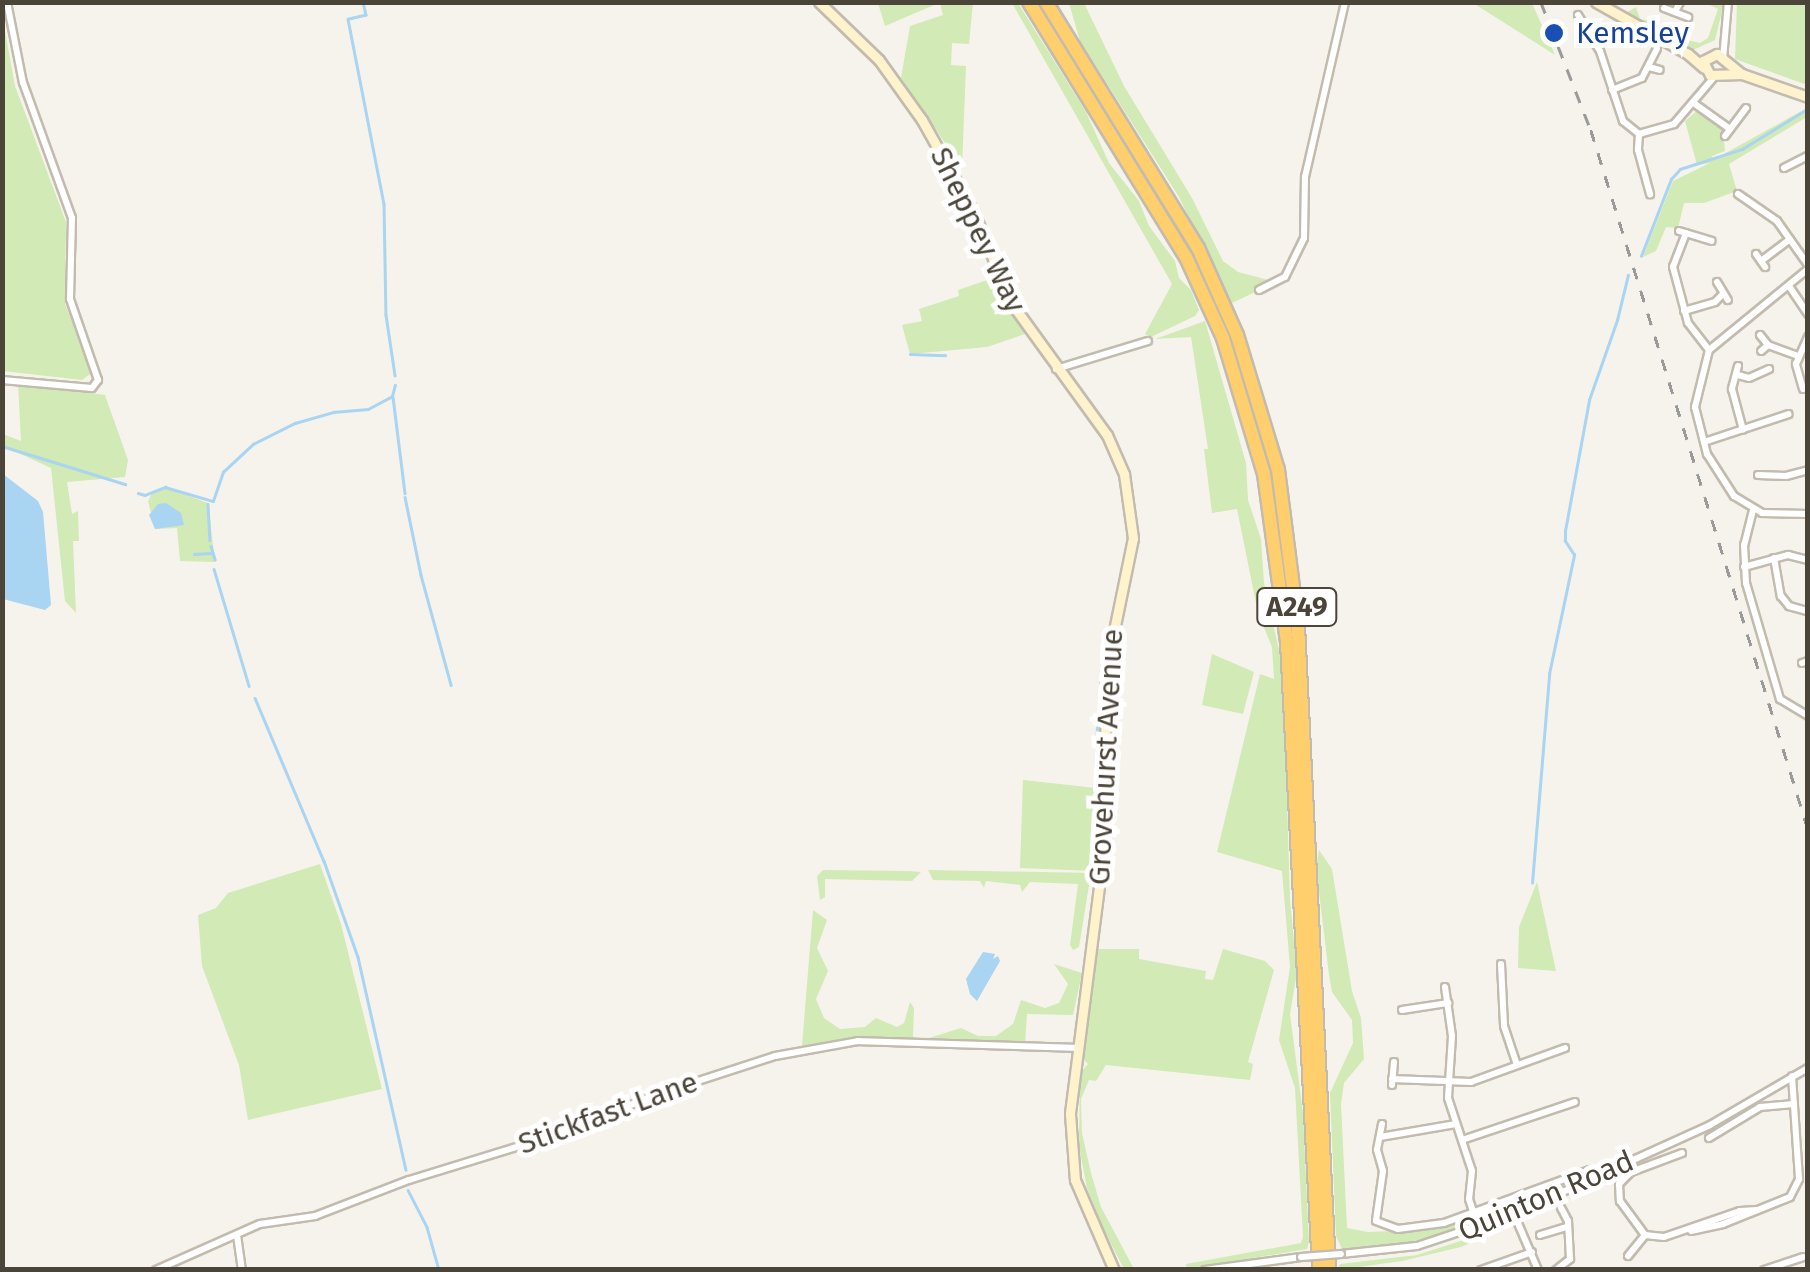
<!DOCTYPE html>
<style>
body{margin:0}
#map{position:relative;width:1810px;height:1272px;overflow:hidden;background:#f6f3ec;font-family:"Fira Sans",sans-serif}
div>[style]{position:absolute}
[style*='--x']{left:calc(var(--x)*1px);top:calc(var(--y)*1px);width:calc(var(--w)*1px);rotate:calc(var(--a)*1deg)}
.green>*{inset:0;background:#d2eab5}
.water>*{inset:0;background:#a9d4f2}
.stream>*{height:2.5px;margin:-1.25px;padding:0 1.25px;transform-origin:1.25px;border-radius:1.25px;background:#a9d4f2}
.roads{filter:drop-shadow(2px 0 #c2bbae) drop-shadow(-2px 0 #c2bbae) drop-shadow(0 2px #c2bbae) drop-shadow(0 -2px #c2bbae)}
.street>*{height:6px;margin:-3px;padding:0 3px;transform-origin:3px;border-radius:3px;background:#fff}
.secondary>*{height:9px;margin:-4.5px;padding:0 4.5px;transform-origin:4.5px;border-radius:4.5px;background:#fff3cd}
.highway>*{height:12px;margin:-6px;padding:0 6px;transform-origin:6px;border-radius:6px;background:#ffcf6e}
.rail>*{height:2.5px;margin-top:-1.25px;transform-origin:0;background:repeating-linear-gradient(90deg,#9a9a9a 0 12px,transparent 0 24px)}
.bridges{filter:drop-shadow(2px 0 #c2bbae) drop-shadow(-2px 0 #c2bbae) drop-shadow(0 2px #c2bbae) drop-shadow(0 -2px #c2bbae)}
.street-bridge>*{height:6px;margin:-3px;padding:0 3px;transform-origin:3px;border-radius:3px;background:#fff}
.dots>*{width:28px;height:28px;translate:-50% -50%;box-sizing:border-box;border:5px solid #fff;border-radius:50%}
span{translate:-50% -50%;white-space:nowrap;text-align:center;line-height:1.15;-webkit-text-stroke:10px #fff;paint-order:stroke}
.shield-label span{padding:2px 8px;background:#fff;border:2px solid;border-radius:8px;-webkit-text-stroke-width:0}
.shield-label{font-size:28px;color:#4b4439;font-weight:700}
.transit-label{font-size:30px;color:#164399}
.left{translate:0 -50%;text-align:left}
.street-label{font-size:30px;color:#4b4439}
.frame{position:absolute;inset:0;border:5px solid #4b4439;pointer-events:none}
</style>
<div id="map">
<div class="green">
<div style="clip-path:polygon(878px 3px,878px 2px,939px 3px,885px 26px)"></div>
<div style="clip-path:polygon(940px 3px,973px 3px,969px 44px,952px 43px,951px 65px,966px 66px,962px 168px,901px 78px,910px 26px,943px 15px)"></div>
<div style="clip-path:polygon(1012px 3px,1018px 3px,1086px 112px,1109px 163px,1139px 201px,1149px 226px,1175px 261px,1179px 278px,1191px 290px,1199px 310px,1195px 316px,1151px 337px,1145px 334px,1172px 284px)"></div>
<div style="clip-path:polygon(1069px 3px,1084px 3px,1124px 86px,1192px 198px,1223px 261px,1238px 272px,1276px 282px,1230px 304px,1179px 197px,1080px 41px)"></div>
<div style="clip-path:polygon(1473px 3px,1532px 3px,1555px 55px)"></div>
<div style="clip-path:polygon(1605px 3px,1626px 13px,1636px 7px,1640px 19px,1652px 21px,1663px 34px,1700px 43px,1708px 38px,1718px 9px,1706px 3px,1724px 3px,1715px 40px,1693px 50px,1683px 46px)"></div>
<div style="clip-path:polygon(1737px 3px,1807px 3px,1807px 85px,1735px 59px)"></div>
<div style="clip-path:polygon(2px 15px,15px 86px,66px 222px,65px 304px,93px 372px,82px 380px,3px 371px)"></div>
<div style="clip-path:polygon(1807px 108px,1807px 117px,1729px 164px,1737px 191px,1704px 203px,1684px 203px,1678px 228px,1666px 227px,1656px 251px,1643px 257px,1673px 181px,1710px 163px,1697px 165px,1685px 121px,1698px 110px,1723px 129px,1725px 151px,1712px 156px,1713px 160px)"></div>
<div style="clip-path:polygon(993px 278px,1025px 334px,987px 347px,910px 354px,902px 325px,922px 321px,919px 309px,959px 296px,958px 290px)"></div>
<div style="clip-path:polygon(1205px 321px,1246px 463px,1248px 500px,1261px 539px,1264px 583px,1283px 668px,1290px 900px,1297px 972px,1290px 1014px,1303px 1113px,1309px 1242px,1307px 1249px,1187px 1269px,1186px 1264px,1301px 1243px,1303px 1237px,1295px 1088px,1279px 1040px,1290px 967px,1282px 871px,1217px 852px,1260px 674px,1274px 679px,1272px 647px,1258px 613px,1237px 509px,1212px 513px,1204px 449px,1208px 449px,1191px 337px,1155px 339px)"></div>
<div style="clip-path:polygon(18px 383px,105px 395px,128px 460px,125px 477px,67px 482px,72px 514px,78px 511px,79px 541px,73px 541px,76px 613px,65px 601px,51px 468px,3px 446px,3px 434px,21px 441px)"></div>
<div style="clip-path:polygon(165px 487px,208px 503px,215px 562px,180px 561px,177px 528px,155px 529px,148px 501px,152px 493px)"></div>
<div style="clip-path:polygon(1212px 654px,1254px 672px,1243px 714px,1202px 705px)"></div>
<div style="clip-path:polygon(1023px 780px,1096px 788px,1094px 871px,1020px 868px)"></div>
<div style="clip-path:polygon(1319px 850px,1332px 869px,1352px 991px,1361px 1018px,1364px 1059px,1344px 1083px,1341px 1104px,1347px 1228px,1368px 1232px,1419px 1230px,1469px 1217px,1463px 1228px,1383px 1249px,1343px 1251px,1336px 1236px,1330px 1093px,1353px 1043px,1352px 1020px,1332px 992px,1329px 975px,1316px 867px)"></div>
<div style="clip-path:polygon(320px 864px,341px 924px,382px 1089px,248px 1120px,239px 1065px,202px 966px,198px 915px,216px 908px,228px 893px)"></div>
<div style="clip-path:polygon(823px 870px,909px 871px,921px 872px,912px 881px,825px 879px,825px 897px,820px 900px,817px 876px)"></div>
<div style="clip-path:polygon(928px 870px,1091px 873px,1079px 947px,1073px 950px,1070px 945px,1078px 884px,1030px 882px,1022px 892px,1020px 885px,986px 881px,984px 888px,980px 881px,933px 880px)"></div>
<div style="clip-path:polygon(1537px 882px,1556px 971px,1518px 968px,1519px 927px)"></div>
<div style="clip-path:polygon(813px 910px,827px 920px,817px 948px,828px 971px,816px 999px,824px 1018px,840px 1029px,865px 1027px,876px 1018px,897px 1027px,904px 1023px,910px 1002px,914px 1008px,913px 1037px,929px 1038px,961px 1028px,978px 1036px,996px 1036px,1013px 1024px,1021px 1000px,1045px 1008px,1059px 1003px,1068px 984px,1054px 964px,1082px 973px,1073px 1015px,1027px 1014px,1025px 1044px,858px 1038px,802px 1046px)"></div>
<div style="clip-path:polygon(1098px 949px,1139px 949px,1139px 959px,1206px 971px,1205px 979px,1213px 980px,1223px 949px,1265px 961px,1274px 970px,1248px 1062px,1253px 1064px,1250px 1080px,1106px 1065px,1096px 1081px,1089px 1080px,1081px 1099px,1082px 1133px,1091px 1173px,1101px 1207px,1134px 1269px,1124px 1269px,1104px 1230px,1087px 1188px,1079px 1146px,1080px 1073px,1088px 1064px,1083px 1059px,1083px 1045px)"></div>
<div style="clip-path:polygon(1516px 1223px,1461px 1247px,1402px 1261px,1337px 1270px,1340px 1264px,1417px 1255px)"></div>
</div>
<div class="water">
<div style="clip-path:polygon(3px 474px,38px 501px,43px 512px,51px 605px,45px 610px,3px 599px)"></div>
<div style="clip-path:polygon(166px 503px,181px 513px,184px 525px,155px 529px,149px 515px,158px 504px)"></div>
<div style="clip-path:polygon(983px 952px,995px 954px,993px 959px,998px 956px,1000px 961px,977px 1001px,970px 994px,966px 979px)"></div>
</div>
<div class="stream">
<div style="--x:363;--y:2;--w:13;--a:77"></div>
<div style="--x:366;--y:15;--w:18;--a:167"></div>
<div style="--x:348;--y:19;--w:188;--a:79"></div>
<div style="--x:384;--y:204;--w:111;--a:89"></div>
<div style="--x:386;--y:315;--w:61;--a:81.5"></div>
<div style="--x:1641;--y:256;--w:83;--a:-68.7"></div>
<div style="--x:1671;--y:179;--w:13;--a:-48"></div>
<div style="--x:1680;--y:169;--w:65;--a:-17.9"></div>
<div style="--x:1742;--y:149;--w:73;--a:-31.5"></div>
<div style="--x:910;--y:354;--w:35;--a:2"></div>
<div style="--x:393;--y:397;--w:97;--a:82.9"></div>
<div style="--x:2;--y:446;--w:129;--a:17.2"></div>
<div style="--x:138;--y:493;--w:7;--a:16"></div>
<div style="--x:145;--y:495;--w:22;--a:-22"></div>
<div style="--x:165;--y:487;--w:50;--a:16.3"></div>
<div style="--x:213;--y:501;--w:31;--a:-71"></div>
<div style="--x:223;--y:472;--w:41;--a:-43"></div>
<div style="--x:253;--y:444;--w:47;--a:-26.6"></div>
<div style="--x:295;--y:423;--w:40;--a:-16"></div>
<div style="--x:333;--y:412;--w:35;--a:-5"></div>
<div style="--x:368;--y:409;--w:27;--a:-28"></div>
<div style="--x:392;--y:396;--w:11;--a:-75"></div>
<div style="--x:405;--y:497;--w:80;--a:78.4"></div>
<div style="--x:421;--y:575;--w:114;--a:74.7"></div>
<div style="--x:208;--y:504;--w:36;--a:87"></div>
<div style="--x:211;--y:546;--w:14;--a:73"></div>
<div style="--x:194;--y:554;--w:17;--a:-3"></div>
<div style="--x:214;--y:569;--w:122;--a:73.3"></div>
<div style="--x:255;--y:698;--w:177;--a:67.1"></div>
<div style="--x:324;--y:861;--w:102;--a:70.5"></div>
<div style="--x:358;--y:957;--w:218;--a:77.3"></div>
<div style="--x:1094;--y:808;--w:80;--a:-87.9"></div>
<div style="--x:1532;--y:883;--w:210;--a:-85.3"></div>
<div style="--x:1549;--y:674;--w:122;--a:-78.1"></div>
<div style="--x:1574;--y:555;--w:17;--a:-123"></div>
<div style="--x:1565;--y:541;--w:10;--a:-90"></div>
<div style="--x:1565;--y:531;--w:133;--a:-79.6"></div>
<div style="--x:1589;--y:400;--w:85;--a:-70.7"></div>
<div style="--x:1617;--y:320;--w:46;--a:-76.3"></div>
<div style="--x:408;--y:1190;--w:42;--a:62.8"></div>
<div style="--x:427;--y:1227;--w:45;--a:74.4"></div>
</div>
<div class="roads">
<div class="street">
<div style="--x:1664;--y:8;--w:26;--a:21"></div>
<div style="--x:1675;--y:12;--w:11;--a:-63"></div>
<div style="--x:1578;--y:15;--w:42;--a:58.6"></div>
<div style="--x:1600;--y:51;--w:74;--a:71.8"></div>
<div style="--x:1623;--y:121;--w:21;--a:39"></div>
<div style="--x:1639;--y:134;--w:36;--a:-16"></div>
<div style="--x:1674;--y:124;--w:63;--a:-49.5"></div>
<div style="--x:1723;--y:59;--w:57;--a:-85"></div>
<div style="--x:1649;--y:67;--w:11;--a:15"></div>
<div style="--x:1612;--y:90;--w:32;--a:-22"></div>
<div style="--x:1642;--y:78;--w:33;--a:-63"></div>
<div style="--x:1695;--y:104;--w:43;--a:35.5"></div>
<div style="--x:1639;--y:134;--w:16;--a:94"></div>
<div style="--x:1638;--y:150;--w:46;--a:74.7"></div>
<div style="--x:1725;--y:136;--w:35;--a:-53"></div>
<div style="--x:1784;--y:168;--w:27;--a:-27"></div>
<div style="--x:1738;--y:194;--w:47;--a:34.7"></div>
<div style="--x:1777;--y:221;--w:54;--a:54.8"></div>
<div style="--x:1679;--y:231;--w:34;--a:17"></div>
<div style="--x:1686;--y:233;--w:36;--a:111"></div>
<div style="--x:1673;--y:267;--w:58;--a:75"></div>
<div style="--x:1688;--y:323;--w:34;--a:52"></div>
<div style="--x:1756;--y:254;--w:16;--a:55"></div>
<div style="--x:1761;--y:261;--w:36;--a:-37"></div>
<div style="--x:1808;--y:269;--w:128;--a:140.7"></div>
<div style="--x:1709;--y:350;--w:59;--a:103.8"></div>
<div style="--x:1695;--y:407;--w:49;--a:75.7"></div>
<div style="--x:1707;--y:454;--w:50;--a:57.3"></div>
<div style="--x:1734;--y:496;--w:33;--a:31"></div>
<div style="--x:1762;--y:513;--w:46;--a:1.2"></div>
<div style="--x:1717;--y:282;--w:21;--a:59"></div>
<div style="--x:1789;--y:286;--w:34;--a:56"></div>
<div style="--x:1259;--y:290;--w:29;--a:-27"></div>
<div style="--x:1285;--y:277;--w:43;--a:-64"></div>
<div style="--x:1304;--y:238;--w:61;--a:-89.1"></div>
<div style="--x:1305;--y:177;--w:180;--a:-77.1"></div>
<div style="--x:1684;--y:311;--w:32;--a:-16"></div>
<div style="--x:1715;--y:302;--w:11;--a:-45"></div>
<div style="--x:1760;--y:335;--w:13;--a:51"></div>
<div style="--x:1768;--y:345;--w:9;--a:139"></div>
<div style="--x:1768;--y:345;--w:32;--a:20"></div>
<div style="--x:1738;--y:366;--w:24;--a:105"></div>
<div style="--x:1732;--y:389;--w:42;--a:75"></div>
<div style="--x:1056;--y:369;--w:96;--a:-16.9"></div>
<div style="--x:1738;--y:375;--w:11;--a:15"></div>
<div style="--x:1749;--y:378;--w:22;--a:-24"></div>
<div style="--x:2;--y:380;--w:90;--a:5.1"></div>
<div style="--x:92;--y:388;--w:10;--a:-53"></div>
<div style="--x:98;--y:380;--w:86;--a:-109.1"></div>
<div style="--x:70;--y:299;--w:81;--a:-88.6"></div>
<div style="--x:72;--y:218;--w:144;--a:-109.9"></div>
<div style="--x:23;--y:83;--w:83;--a:-101.2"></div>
<div style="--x:1803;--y:389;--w:26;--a:-106"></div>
<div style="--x:1796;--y:364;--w:30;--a:-66"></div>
<div style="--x:1704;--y:442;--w:89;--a:-18.2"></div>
<div style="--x:1758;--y:475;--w:28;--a:2"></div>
<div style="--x:1786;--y:476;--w:23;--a:-15"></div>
<div style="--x:1753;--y:510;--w:36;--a:104"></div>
<div style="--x:1744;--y:545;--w:38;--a:87"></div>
<div style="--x:1746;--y:583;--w:121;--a:73.7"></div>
<div style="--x:1780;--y:699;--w:33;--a:31"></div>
<div style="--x:1774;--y:558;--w:39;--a:80"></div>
<div style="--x:1781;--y:596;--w:13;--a:51"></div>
<div style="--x:1789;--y:606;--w:19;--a:16"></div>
<div style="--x:1744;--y:567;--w:46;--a:-15.3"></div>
<div style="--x:1788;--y:555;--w:21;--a:14"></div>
<div style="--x:1802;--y:663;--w:6;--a:-18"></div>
<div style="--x:1501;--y:964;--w:62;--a:87.2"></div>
<div style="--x:1504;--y:1026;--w:41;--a:71.6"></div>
<div style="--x:1445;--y:987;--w:49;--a:81.9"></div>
<div style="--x:1452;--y:1036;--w:62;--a:93.7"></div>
<div style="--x:1448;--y:1098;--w:77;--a:71.8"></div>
<div style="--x:1472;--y:1171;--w:28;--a:96"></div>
<div style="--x:1469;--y:1199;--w:26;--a:72"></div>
<div style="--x:1402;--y:1010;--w:47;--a:-8.7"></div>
<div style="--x:1392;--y:1079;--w:79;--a:2.2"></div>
<div style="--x:1471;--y:1082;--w:100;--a:-19.9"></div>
<div style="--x:1392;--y:1085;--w:23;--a:-85"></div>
<div style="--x:1382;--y:1124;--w:26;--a:101"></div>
<div style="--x:1377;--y:1150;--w:22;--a:74"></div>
<div style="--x:1383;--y:1171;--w:50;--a:98"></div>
<div style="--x:1376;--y:1221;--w:23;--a:20"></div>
<div style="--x:1398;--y:1229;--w:46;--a:-7.4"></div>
<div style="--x:1444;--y:1223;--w:155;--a:-20"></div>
<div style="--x:1590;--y:1170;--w:9;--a:18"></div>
<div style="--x:1380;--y:1137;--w:77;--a:-9.7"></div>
<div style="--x:1709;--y:1138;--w:60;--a:-31.3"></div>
<div style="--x:1760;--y:1107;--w:34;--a:-5"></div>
<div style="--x:1462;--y:1140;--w:119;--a:-18.6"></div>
<div style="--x:1682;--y:1153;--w:54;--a:159.6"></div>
<div style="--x:1631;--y:1172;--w:17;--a:135"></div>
<div style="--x:1619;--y:1184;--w:17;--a:87"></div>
<div style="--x:1620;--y:1201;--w:42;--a:53.7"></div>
<div style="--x:1645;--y:1235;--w:19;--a:6"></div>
<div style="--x:1664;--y:1237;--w:80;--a:-18.9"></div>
<div style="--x:1740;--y:1211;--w:17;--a:-3"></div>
<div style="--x:1514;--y:1214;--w:61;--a:66.8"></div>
<div style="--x:1691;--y:1231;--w:33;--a:-12"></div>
<div style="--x:1723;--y:1224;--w:72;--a:-21.9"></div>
<div style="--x:1790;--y:1197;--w:20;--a:-63"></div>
<div style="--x:1799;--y:1179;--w:103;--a:-93.9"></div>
<div style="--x:237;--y:1235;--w:35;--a:82"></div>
<div style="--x:1540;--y:1235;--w:28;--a:-17"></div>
<div style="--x:1341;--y:1254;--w:76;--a:-6"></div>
<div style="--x:1417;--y:1246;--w:102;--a:-18.3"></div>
<div style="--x:1514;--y:1214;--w:215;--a:-24.4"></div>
<div style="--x:1710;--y:1125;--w:113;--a:-30.2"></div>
<div style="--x:1628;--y:1256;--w:27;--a:-51"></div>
<div style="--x:156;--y:1270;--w:114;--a:-23.9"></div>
<div style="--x:260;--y:1224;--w:56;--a:-8.3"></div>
<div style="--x:315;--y:1216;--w:101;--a:-21"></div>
<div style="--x:409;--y:1180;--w:146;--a:-17.1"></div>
<div style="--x:549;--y:1137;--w:117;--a:-21.5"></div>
<div style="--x:658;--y:1094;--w:123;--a:-18"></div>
<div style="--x:775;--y:1056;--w:84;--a:-10.2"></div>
<div style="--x:858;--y:1041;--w:219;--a:1.8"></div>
<div style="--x:1205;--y:1270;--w:97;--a:-7.7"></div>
<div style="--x:1481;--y:1270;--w:54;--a:-19.4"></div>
<div style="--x:1556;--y:1270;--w:18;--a:-38"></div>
<div style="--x:1570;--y:1259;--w:38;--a:-93"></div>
<div style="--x:1568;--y:1221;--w:15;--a:-118"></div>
<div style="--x:1764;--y:1270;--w:41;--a:-18.4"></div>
</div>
<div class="secondary">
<div style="--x:819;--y:2;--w:83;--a:44"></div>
<div style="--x:879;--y:60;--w:74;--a:54.4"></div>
<div style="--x:922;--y:120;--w:107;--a:60.8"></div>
<div style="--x:974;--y:213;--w:99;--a:67.3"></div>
<div style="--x:1012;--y:304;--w:162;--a:54.1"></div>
<div style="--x:1107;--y:435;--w:43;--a:66.4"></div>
<div style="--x:1124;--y:474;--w:65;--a:82"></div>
<div style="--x:1133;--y:538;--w:139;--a:101.6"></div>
<div style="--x:1105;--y:674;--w:158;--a:89.6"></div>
<div style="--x:1106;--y:832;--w:284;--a:97.3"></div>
<div style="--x:1070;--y:1114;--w:66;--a:85.7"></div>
<div style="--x:1075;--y:1180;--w:98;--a:66.6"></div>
<div style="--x:1596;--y:2;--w:106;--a:29.5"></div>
<div style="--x:1688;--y:54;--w:21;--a:41"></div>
<div style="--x:1742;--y:74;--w:32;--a:178"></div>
<div style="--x:1710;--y:75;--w:16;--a:-117"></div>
<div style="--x:1703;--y:61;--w:16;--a:-27"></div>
<div style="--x:1717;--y:54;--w:32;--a:39"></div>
<div style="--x:1742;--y:74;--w:70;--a:19.2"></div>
</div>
<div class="highway">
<div style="--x:1029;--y:2;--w:299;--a:58.4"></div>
<div style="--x:1186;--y:257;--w:89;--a:65.4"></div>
<div style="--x:1223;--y:338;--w:142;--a:73.2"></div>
<div style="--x:1264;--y:474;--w:170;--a:82.2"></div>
<div style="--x:1287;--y:642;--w:629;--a:87.08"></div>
<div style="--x:1046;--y:2;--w:289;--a:58.3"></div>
<div style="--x:1198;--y:248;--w:95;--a:65.9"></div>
<div style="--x:1237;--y:335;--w:141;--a:73.1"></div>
<div style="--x:1278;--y:470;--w:157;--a:82.7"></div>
<div style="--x:1298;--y:626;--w:645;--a:87.24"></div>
</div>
</div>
<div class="rail">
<div style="--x:1541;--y:2;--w:137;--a:68.7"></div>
<div style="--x:1591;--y:130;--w:732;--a:72.75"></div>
</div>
<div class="bridges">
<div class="street-bridge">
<div style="--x:1301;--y:1257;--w:40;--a:-4.3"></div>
</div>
</div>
<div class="dots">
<div style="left:1554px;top:33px;background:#1a4fb4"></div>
</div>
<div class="shield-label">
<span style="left:1297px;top:607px">A249</span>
</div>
<div class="transit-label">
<span class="left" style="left:1576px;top:33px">Kemsley</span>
</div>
<div class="street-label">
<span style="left:978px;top:230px;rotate:64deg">Sheppey Way</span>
<span style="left:1106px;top:757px;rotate:-87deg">Grovehurst Avenue</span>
<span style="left:608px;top:1113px;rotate:-20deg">Stickfast Lane</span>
<span style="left:1546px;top:1196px;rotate:-23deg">Quinton Road</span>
</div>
<div class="frame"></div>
</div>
